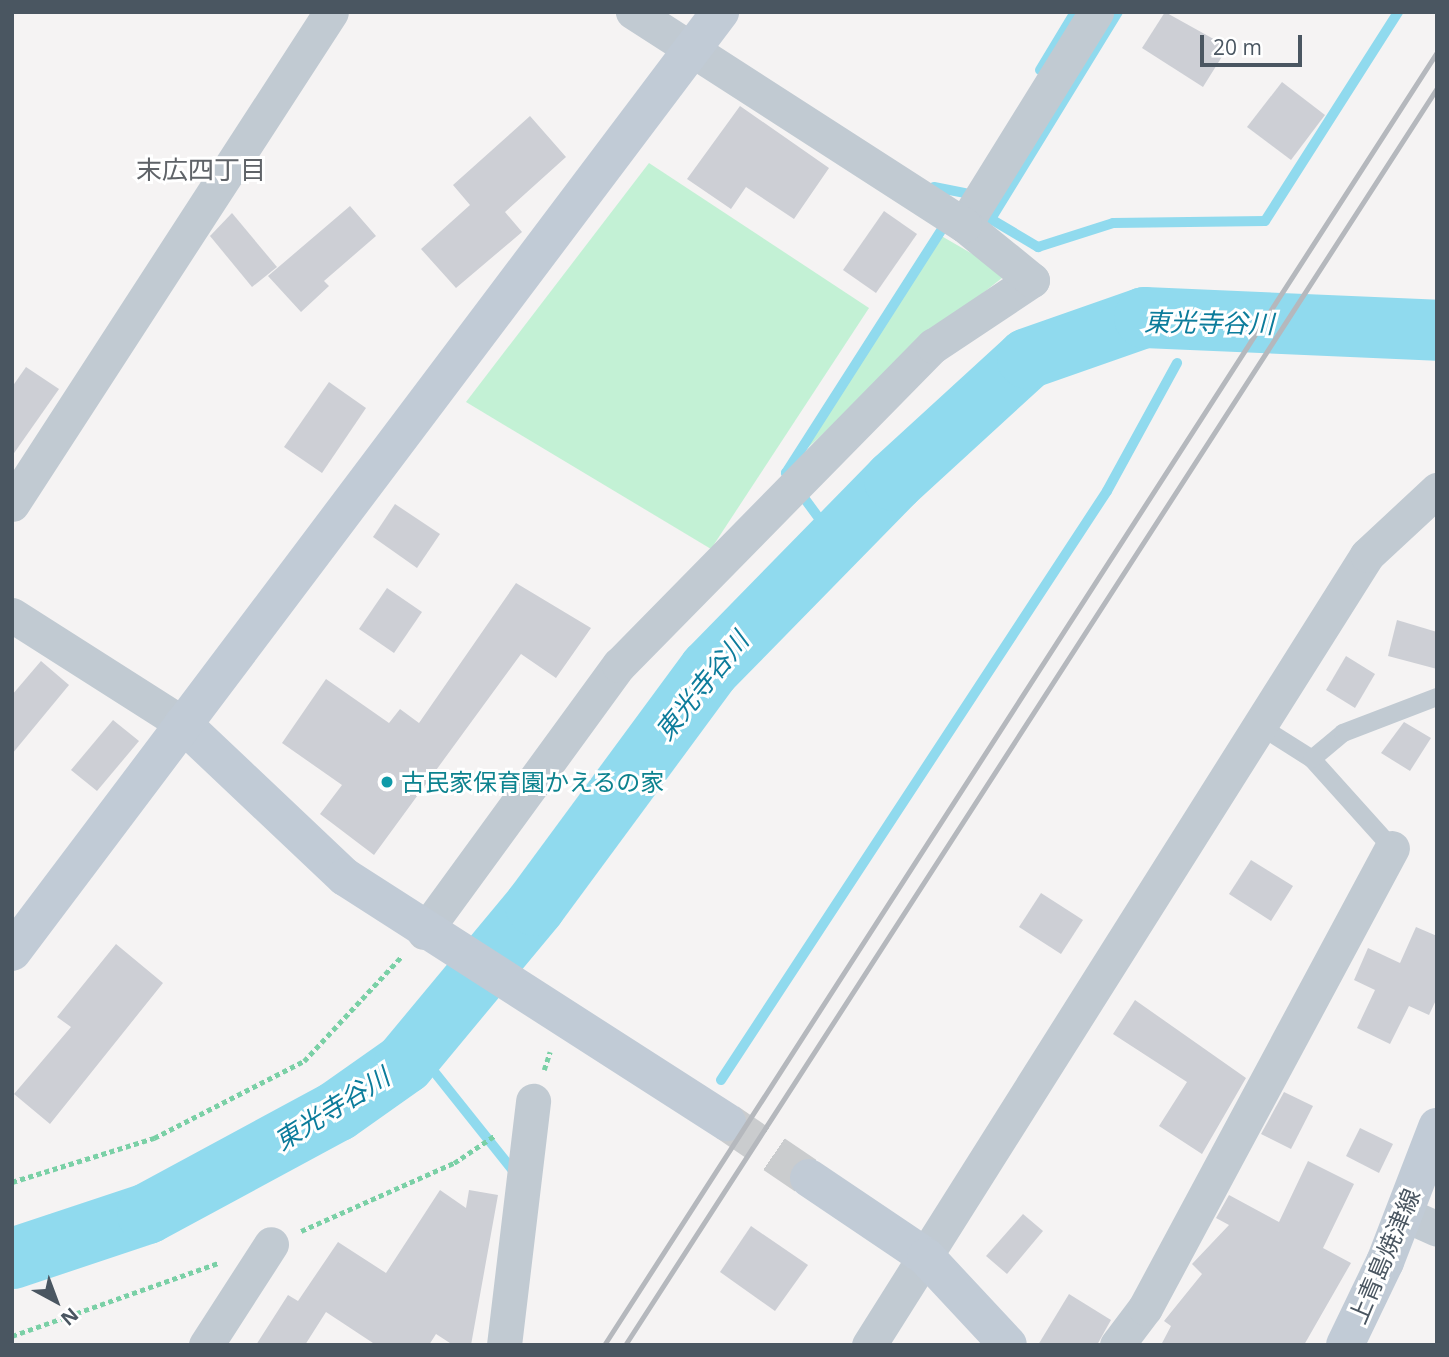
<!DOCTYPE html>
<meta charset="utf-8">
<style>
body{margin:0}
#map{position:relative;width:1449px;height:1357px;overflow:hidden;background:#f5f3f3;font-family:"Open Sans","Noto Sans JP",sans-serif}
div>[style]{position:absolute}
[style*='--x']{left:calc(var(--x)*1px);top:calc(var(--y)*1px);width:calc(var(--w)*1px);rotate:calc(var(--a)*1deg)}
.green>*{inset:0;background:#c3f1d5}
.stream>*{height:10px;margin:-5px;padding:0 5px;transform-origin:5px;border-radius:5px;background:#90daee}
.river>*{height:61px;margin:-30.5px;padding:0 30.5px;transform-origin:30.5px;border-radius:30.5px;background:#90daee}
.building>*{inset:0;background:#cdcfd5}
.secondary-tunnel>*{height:38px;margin-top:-19px;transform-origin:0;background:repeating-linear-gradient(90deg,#caccce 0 38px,transparent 0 57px)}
.path>*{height:4.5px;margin-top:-2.25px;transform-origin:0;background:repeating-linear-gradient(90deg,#7ad0a6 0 5px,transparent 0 8.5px)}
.lane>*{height:18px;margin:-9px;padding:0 9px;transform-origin:9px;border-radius:9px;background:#c1cad2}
.street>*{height:35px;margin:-17.5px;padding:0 17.5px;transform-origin:17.5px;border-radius:17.5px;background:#c1cad2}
.secondary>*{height:38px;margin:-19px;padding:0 19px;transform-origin:19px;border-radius:19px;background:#c1cbd6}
.rail>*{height:5px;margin:-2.5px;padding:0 2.5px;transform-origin:2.5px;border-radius:2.5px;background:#b5b8bd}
.dots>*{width:19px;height:19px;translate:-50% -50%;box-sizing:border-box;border:4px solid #fff;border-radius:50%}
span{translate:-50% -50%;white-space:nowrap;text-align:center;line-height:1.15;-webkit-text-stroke:6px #fff;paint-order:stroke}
.culture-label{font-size:24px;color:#0d838f}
.left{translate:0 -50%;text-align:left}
.street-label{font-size:24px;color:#4a5661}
.neighbourhood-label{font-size:26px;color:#5f6368}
.water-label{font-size:26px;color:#0c7c9b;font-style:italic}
.frame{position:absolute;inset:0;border:14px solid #4a5661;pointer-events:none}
.north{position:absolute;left:21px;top:1266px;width:70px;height:70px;-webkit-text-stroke:5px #fff;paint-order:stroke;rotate:139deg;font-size:19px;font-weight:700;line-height:28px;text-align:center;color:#4a5661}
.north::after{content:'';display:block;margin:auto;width:24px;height:32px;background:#4a5661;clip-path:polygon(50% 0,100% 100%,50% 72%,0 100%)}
.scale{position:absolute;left:1200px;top:35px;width:102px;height:32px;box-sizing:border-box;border:4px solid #4a5661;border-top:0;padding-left:9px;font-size:21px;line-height:24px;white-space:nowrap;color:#4a5661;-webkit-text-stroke:5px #fff;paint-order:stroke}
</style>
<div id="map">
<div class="green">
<div style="clip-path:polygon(649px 163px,869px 308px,711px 549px,466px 402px)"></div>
<div style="clip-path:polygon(938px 234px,1007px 274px,921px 342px,797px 458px)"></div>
</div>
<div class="stream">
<div style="--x:1040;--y:70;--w:68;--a:-58.9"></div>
<div style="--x:934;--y:187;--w:32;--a:11"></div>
<div style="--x:979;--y:212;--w:69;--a:30.7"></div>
<div style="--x:1038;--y:247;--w:79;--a:-17.7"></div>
<div style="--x:1113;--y:223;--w:152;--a:-0.8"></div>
<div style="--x:1265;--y:221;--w:248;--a:-57.5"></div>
<div style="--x:991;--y:219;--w:243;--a:-58.5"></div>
<div style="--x:789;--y:478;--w:6;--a:-121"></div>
<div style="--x:786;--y:473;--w:299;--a:-57.4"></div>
<div style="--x:799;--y:491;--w:61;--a:53.7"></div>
<div style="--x:416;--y:1049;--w:159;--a:51.4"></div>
<div style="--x:721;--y:1080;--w:704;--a:-56.76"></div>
<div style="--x:1107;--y:491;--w:146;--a:-61.3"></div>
</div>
<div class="river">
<div style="--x:12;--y:1258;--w:142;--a:-18.4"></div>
<div style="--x:147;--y:1213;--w:215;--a:-28.4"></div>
<div style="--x:336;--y:1111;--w:83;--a:-35.2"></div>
<div style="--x:404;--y:1063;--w:205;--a:-50.3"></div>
<div style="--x:535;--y:905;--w:293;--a:-53.6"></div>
<div style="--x:709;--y:669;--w:264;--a:-45.6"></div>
<div style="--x:894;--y:480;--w:180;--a:-42.5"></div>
<div style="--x:1027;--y:358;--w:124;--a:-19.3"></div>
<div style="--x:1144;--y:317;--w:293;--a:2.5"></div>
</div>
<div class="building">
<div style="clip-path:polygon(1165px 12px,1228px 47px,1203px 87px,1142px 48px)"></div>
<div style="clip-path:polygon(1282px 82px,1325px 115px,1291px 160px,1247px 127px)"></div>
<div style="clip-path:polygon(740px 106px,829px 168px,794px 219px,746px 187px,731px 209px,687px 179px)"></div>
<div style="clip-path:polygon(530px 116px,566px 157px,505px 212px,522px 232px,456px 288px,421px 249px,470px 205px,453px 185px)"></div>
<div style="clip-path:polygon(350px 206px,376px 236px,324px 281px,329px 286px,301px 312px,268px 276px)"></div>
<div style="clip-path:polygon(884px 211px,917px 234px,876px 293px,843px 270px)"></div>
<div style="clip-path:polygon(232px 213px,277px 267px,252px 287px,210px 236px)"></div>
<div style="clip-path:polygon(26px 367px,59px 389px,12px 456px,12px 387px)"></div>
<div style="clip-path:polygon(329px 382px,366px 408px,322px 473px,284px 447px)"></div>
<div style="clip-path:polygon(395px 504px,440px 534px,417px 568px,373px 537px)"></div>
<div style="clip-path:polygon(516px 583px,591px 628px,556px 678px,521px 654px,374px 855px,320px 814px,342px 785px,282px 743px,326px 679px,389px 723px,400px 709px,419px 723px)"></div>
<div style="clip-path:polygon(387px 588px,422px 612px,394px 653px,359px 629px)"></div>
<div style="clip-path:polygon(1397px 620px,1437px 632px,1437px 669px,1388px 656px)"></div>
<div style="clip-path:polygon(1346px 656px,1375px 674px,1355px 708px,1326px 690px)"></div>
<div style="clip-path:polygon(41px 661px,69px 685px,12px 754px,12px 695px)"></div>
<div style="clip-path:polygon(113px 720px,139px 741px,97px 791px,71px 770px)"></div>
<div style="clip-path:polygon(1404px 722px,1431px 738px,1410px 771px,1381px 753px)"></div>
<div style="clip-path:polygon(1251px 860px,1293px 886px,1271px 921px,1229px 894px)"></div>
<div style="clip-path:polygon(1041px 893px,1083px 920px,1061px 954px,1019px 927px)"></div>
<div style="clip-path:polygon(1416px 927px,1437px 936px,1437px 998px,1429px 1015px,1409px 1006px,1390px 1044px,1357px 1028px,1375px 990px,1354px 980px,1368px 948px,1400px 963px)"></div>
<div style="clip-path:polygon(116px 944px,163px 983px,50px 1124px,14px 1094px,71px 1027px,57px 1017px)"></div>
<div style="clip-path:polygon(1135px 1000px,1246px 1078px,1202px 1154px,1159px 1126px,1187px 1082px,1113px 1034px)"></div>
<div style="clip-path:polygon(1284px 1092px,1313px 1106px,1291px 1149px,1261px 1134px)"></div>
<div style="clip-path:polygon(1360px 1128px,1393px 1144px,1379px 1173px,1346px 1156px)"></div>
<div style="clip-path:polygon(1308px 1161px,1354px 1184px,1323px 1248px,1351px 1263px,1304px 1345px,1161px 1345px,1171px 1326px,1164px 1321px,1202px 1274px,1192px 1264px,1229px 1225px,1216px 1218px,1229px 1195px,1279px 1222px)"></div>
<div style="clip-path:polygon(440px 1190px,466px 1208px,469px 1190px,498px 1195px,471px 1345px,453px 1345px,436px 1334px,429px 1345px,376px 1345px,326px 1312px,305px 1345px,256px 1345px,288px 1295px,298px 1301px,338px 1242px,386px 1273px)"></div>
<div style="clip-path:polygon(1023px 1214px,1043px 1231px,1007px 1274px,986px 1256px)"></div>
<div style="clip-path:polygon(751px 1226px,808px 1265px,775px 1311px,720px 1272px)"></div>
<div style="clip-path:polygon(1069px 1294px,1111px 1320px,1097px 1345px,1038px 1345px)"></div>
</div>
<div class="secondary-tunnel">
<div style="--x:727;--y:1122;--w:99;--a:34.3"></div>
</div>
<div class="path">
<div style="--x:544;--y:1070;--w:19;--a:-72"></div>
<div style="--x:12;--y:1182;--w:149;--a:-17.2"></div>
<div style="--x:154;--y:1138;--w:169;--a:-27.2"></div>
<div style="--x:304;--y:1061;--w:144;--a:-47"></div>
<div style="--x:301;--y:1231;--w:167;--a:-24"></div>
<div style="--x:454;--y:1163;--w:48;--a:-34"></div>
<div style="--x:12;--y:1336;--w:219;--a:-19.5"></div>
</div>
<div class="lane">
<div style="--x:1260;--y:726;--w:62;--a:32.4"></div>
<div style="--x:1312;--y:759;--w:120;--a:48"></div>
<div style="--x:1312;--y:759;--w:40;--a:-40"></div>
<div style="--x:1343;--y:733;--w:101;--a:-21"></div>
</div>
<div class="street">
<div style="--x:964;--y:225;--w:251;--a:-58.2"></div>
<div style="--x:12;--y:504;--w:586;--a:-57.04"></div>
<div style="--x:12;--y:615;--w:203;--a:32.5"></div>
<div style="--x:424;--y:932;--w:331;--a:-53.9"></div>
<div style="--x:619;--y:665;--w:448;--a:-45.5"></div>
<div style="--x:933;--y:346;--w:119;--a:-33.7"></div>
<div style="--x:1032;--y:280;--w:87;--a:-141"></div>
<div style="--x:964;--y:225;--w:394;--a:-147.2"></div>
<div style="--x:1404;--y:1214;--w:36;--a:24"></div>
<div style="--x:206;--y:1345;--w:120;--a:-57.2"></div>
<div style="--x:504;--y:1345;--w:246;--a:-83.2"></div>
<div style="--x:869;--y:1345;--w:934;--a:-57.77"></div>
<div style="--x:1367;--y:555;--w:96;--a:-42.9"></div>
<div style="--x:1117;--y:1345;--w:46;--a:-52.9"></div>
<div style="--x:1145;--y:1308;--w:522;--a:-61.77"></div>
</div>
<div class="secondary">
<div style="--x:183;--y:724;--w:223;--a:43.4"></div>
<div style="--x:345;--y:877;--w:454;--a:32.7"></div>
<div style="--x:12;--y:952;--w:1177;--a:-53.01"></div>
<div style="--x:809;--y:1178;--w:141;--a:34"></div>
<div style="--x:926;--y:1257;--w:120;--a:47"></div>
<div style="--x:1345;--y:1345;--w:92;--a:-64.3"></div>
<div style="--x:1385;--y:1262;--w:145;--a:-68.9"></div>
</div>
<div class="rail">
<div style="--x:604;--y:1345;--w:1538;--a:-57.21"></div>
<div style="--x:625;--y:1345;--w:1496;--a:-57.14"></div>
</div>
<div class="dots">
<div style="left:387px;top:782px;background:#0f9aa8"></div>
</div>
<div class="culture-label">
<span class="left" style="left:401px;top:782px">古民家保育園かえるの家</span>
</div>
<div class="street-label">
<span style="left:1384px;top:1256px;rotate:-67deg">上青島焼津線</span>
</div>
<div class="neighbourhood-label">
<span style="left:201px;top:170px">末広四丁目</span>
</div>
<div class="water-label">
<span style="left:1209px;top:323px;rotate:1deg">東光寺谷川</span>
<span style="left:702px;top:686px;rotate:-51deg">東光寺谷川</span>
<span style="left:332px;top:1109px;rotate:-32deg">東光寺谷川</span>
</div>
<div class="frame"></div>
<div class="north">N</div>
<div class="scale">20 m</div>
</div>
